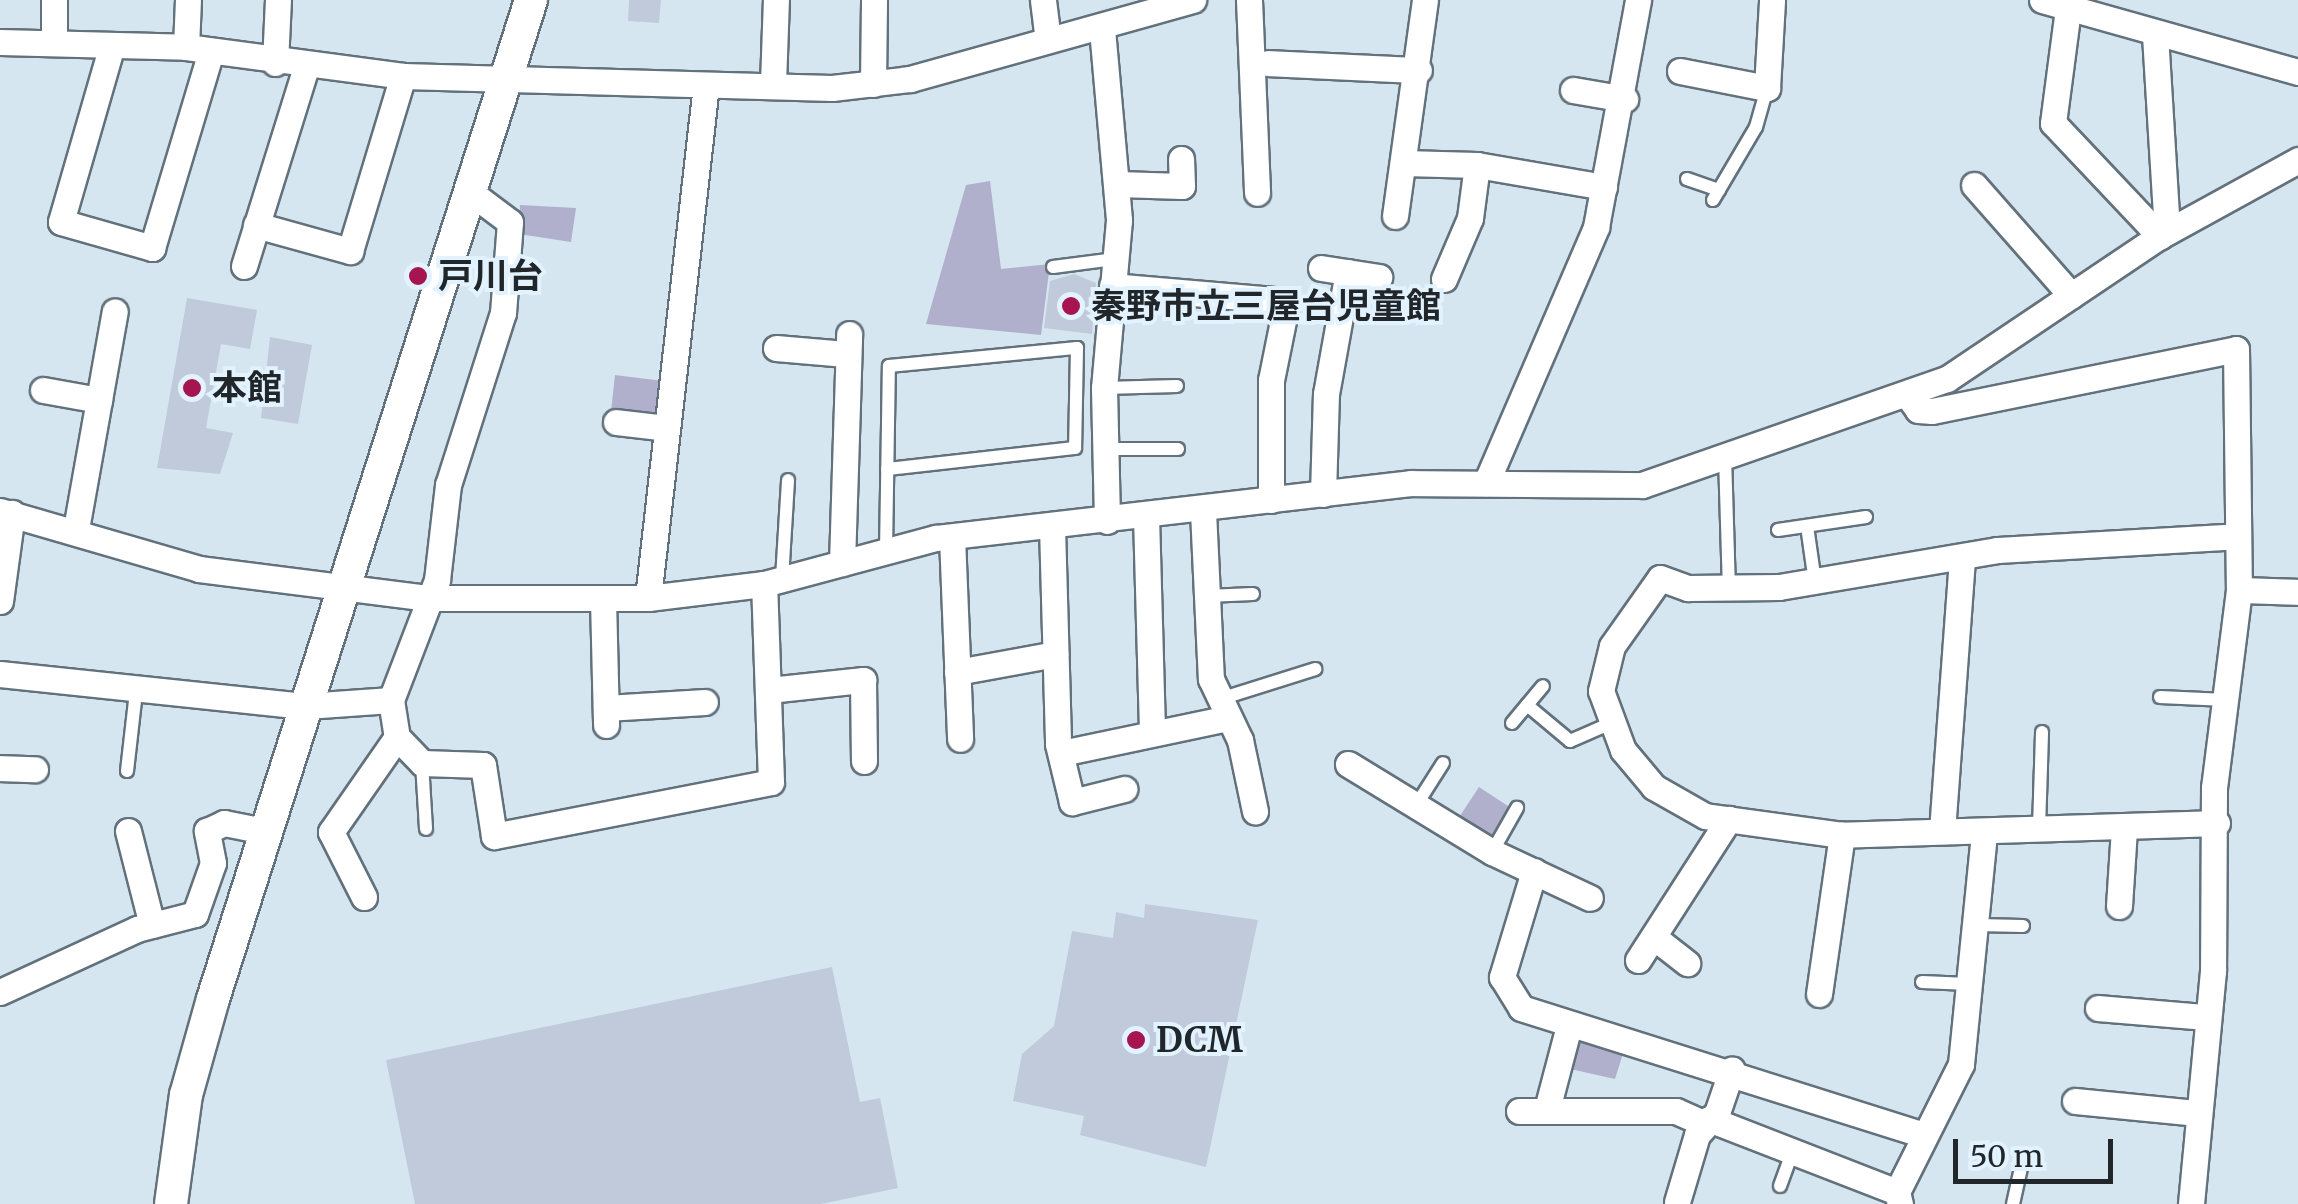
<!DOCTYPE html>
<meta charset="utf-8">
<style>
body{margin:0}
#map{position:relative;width:2298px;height:1204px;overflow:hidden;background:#d5e6f1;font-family:Merriweather,"Noto Sans JP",serif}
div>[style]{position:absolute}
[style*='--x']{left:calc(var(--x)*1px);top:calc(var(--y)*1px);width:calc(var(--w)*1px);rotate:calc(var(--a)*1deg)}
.green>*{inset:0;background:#b0afcc}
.building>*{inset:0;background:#c1cada}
.roads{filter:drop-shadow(2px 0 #62717b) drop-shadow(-2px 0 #62717b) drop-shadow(0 2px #62717b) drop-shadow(0 -2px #62717b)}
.service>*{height:12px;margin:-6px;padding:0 6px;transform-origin:6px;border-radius:6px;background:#fff}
.minor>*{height:25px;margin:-12.5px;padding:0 12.5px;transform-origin:12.5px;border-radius:12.5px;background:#fff}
.tertiary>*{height:32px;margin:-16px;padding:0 16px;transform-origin:16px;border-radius:16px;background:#fff}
.dots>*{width:28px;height:28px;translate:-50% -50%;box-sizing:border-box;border:5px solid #e2f3ff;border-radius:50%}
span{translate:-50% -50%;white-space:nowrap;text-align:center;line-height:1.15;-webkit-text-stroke:8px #e2f3ff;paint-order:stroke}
.poi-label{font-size:35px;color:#20262a;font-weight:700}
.left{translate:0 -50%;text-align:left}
.scale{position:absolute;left:1953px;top:1139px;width:160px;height:45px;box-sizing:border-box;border:5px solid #20262a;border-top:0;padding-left:12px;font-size:30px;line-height:35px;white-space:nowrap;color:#20262a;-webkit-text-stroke:8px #e2f3ff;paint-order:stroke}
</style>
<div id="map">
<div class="green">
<div style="clip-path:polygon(990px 181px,1001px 269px,1050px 264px,1041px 335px,926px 324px,966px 185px)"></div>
<div style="clip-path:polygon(520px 205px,576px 208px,571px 242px,519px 234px)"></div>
<div style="clip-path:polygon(615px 375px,663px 381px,660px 412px,611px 412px)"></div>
<div style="clip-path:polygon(1479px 787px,1511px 808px,1493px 837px,1456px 822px)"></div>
<div style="clip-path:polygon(1581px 1036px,1625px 1047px,1615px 1079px,1566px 1068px,1572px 1041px)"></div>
</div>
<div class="building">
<div style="clip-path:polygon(629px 0,661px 0,659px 23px,628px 21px)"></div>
<div style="clip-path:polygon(1074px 274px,1096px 283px,1092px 334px,1044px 328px,1050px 281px)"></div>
<div style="clip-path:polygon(187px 298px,257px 310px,250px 349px,221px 344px,206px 428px,233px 433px,220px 474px,157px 468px)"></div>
<div style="clip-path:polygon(270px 337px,312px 345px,298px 424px,261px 418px)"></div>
<div style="clip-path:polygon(1145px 904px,1258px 920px,1206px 1167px,1080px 1135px,1084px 1116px,1013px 1101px,1022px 1054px,1054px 1026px,1072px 931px,1113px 938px,1116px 912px,1144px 918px)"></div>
<div style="clip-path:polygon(832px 967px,860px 1102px,880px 1098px,898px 1188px,821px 1204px,415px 1204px,386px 1060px)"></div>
</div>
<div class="roads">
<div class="service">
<div style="--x:1687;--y:179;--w:34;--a:19"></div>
<div style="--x:1713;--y:200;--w:85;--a:-59.5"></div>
<div style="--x:1756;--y:127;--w:41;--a:-74.2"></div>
<div style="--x:1053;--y:267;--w:63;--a:-7.4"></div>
<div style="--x:1104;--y:388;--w:73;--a:-1.6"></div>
<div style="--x:1102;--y:449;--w:76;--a:0"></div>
<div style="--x:1725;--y:456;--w:134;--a:88.3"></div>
<div style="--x:1807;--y:526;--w:57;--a:81.9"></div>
<div style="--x:1778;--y:530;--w:89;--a:-8.4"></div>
<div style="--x:886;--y:551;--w:185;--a:-89.1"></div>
<div style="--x:889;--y:366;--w:189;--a:-5.5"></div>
<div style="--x:1077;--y:348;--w:100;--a:91.1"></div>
<div style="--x:1075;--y:448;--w:189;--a:173.6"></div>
<div style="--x:782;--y:579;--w:99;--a:-86.5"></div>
<div style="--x:1207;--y:596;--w:46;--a:-2.5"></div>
<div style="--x:2160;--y:697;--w:66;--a:2.6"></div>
<div style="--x:1220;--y:699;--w:100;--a:-17.5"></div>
<div style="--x:1527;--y:705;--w:56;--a:39.9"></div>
<div style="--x:1570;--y:741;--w:40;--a:-23.4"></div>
<div style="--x:1512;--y:723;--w:48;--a:-50"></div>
<div style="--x:422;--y:763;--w:66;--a:86.5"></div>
<div style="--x:127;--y:771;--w:80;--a:-83.5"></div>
<div style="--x:1415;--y:807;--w:52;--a:-57.5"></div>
<div style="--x:2039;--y:829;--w:97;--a:-88.2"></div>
<div style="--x:1492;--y:852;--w:51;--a:-60.4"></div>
<div style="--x:1977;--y:925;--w:46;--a:1.2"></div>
<div style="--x:1922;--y:982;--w:47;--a:2.4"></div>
<div style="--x:1780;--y:1186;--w:38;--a:-70"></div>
<div style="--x:2013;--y:1204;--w:46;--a:-77.5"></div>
</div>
<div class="minor">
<div style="--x:1043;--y:0;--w:38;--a:83"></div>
<div style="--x:1249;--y:0;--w:193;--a:87.6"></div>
<div style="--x:2042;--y:0;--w:266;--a:15.7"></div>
<div style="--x:2068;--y:9;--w:115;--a:97.5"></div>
<div style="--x:2053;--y:123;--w:156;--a:46.6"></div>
<div style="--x:1102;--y:29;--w:192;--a:84.9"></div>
<div style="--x:1119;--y:220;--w:169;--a:95.1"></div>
<div style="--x:1104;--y:388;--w:133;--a:88.7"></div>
<div style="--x:2155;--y:35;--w:197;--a:86.5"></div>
<div style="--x:0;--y:42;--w:186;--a:1.5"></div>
<div style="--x:186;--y:47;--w:219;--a:7.6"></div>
<div style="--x:403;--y:76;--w:429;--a:1.6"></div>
<div style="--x:832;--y:88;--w:79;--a:-6.6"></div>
<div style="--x:910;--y:79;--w:294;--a:-15.6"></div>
<div style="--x:54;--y:42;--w:42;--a:-90"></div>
<div style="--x:112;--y:45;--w:184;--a:106.1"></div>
<div style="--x:61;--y:222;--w:95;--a:15.9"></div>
<div style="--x:152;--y:248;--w:206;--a:-73.3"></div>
<div style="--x:186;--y:47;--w:47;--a:-87.6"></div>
<div style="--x:275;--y:63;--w:63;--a:-87.3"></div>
<div style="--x:1268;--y:63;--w:151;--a:2.7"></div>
<div style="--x:1680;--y:71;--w:89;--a:11.1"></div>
<div style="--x:1767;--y:88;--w:88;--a:-86.7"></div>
<div style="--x:773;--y:84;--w:84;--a:-88"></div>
<div style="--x:873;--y:84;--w:84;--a:-89.3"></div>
<div style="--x:1573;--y:90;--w:53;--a:9.8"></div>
<div style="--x:1404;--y:163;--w:73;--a:1.6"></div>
<div style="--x:1477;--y:165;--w:129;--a:9.8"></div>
<div style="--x:1118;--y:184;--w:64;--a:1.8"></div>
<div style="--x:1182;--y:186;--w:27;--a:-92"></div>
<div style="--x:1974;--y:185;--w:147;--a:48.6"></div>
<div style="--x:1395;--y:216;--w:218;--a:-82.1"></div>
<div style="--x:256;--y:225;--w:98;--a:15.5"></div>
<div style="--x:350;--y:251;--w:183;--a:-73.2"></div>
<div style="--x:244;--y:266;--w:208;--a:-72.7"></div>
<div style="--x:1321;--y:268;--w:59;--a:8.8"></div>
<div style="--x:1444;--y:279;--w:66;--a:-66.9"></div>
<div style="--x:1470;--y:218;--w:53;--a:-82.5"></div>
<div style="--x:1112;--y:286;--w:176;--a:4.9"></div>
<div style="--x:1287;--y:301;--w:81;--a:101.4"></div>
<div style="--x:1271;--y:380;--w:120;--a:90"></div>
<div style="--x:776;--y:348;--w:70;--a:4.9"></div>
<div style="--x:43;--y:390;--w:57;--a:10.1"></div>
<div style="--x:1908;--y:396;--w:17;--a:54"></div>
<div style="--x:1918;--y:410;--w:14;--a:4"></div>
<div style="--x:1932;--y:411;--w:310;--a:-11.5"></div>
<div style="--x:2236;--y:349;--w:241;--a:89.3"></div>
<div style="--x:2239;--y:590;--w:200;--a:97.2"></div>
<div style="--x:2214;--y:788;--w:183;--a:90.3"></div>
<div style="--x:2213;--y:971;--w:234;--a:95.4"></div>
<div style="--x:616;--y:422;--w:51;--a:6.7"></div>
<div style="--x:1486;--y:483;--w:279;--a:-66.7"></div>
<div style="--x:1596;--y:227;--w:231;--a:-79.5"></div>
<div style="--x:1323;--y:494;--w:100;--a:-88.3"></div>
<div style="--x:1326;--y:394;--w:124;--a:-79.8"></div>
<div style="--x:0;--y:511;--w:207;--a:16.2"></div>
<div style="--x:199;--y:569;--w:232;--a:7.2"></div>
<div style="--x:429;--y:598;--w:219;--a:0"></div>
<div style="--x:648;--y:598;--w:117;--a:-6.9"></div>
<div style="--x:764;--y:584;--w:178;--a:-15"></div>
<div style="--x:936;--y:538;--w:478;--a:-6.6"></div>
<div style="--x:1411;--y:483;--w:231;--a:0.5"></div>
<div style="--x:1642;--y:485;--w:323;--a:-19.2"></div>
<div style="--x:1947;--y:379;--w:257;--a:-33.9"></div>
<div style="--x:2160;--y:236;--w:158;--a:-28.8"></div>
<div style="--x:1203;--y:511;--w:168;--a:87.3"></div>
<div style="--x:1211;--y:679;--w:68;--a:64.6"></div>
<div style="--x:1240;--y:740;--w:73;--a:78.1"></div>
<div style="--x:1146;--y:516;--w:214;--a:88.4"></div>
<div style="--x:1052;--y:526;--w:218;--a:88.4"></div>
<div style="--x:1058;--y:744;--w:60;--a:76.4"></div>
<div style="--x:1072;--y:802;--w:54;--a:-14"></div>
<div style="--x:76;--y:529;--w:221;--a:-79.9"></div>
<div style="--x:952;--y:537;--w:202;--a:87.7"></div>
<div style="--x:842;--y:563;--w:229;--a:-88.2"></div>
<div style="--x:2239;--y:590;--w:59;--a:1.9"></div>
<div style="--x:648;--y:598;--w:516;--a:-83.55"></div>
<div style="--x:603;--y:599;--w:126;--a:88.6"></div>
<div style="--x:0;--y:601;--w:89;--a:-82.2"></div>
<div style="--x:957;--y:672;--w:100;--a:-10.4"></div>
<div style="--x:0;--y:674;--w:308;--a:6"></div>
<div style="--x:306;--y:706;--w:85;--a:-4"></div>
<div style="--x:391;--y:700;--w:129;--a:-69"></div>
<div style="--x:437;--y:580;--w:96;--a:-83.4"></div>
<div style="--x:448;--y:485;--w:181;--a:-72.3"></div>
<div style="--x:503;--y:313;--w:91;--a:-85.6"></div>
<div style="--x:510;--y:222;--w:50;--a:-143.1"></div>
<div style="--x:769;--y:690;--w:95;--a:-6.1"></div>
<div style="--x:863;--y:680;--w:81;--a:89.3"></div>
<div style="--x:391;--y:700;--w:37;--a:81"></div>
<div style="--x:397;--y:737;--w:36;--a:46"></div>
<div style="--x:422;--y:763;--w:61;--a:1.9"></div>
<div style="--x:483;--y:765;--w:72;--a:81.2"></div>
<div style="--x:494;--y:836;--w:282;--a:-11"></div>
<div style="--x:771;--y:782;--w:198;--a:-92"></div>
<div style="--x:606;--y:708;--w:99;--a:-3.5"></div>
<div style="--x:1062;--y:753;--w:170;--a:-11.9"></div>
<div style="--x:1348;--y:764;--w:169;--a:31.4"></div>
<div style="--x:1492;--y:852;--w:108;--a:25.1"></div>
<div style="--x:0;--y:768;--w:35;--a:2"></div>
<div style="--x:2217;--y:823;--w:375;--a:178.2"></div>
<div style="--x:1842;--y:835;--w:138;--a:-172.1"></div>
<div style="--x:1705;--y:816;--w:59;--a:-150.4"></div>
<div style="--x:1654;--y:787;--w:48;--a:-130"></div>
<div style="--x:1623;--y:750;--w:63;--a:-110.4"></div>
<div style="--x:1601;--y:691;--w:46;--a:-76.3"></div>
<div style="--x:1612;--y:646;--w:83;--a:-54.8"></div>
<div style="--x:1660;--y:578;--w:30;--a:20"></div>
<div style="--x:1688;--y:588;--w:91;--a:-0.6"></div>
<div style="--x:1779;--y:587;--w:221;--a:-9.6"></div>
<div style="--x:1997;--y:550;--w:241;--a:-3.3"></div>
<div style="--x:128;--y:831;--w:97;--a:75.7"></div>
<div style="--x:1942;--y:831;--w:273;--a:-85.8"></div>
<div style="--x:1534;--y:871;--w:111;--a:106.8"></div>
<div style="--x:1502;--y:977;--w:36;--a:58"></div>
<div style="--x:1521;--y:1008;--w:423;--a:17.5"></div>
<div style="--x:364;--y:897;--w:73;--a:-116.9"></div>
<div style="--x:331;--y:832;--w:116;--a:-55.2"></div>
<div style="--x:2119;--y:906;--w:77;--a:-86.3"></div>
<div style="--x:1655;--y:938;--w:41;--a:38"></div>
<div style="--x:1638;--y:960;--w:168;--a:-57.2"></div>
<div style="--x:0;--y:992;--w:151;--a:-24.7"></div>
<div style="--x:137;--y:929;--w:60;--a:-14.5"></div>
<div style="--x:195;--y:914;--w:54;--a:-70.6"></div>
<div style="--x:213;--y:863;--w:33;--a:-101"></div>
<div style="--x:207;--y:831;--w:19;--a:-25"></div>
<div style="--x:224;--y:823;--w:41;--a:11.3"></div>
<div style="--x:1819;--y:994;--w:161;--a:-81.8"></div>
<div style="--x:2098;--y:1008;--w:108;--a:4.8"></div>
<div style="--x:2075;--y:1101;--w:124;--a:5.6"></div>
<div style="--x:1547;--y:1109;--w:86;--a:-75.2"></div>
<div style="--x:1519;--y:1111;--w:157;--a:0"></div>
<div style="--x:1676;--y:1111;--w:30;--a:24"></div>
<div style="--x:1709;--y:1119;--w:202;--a:21.2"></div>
<div style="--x:1677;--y:1202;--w:70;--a:-73.4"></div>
<div style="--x:1697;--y:1135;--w:30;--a:-48"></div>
<div style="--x:1717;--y:1113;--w:46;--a:-71.2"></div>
<div style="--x:1900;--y:1204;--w:12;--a:-104"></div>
<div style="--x:1897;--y:1192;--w:143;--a:-63.4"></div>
<div style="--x:1961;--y:1064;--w:230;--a:-84.3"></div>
</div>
<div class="tertiary">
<div style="--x:171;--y:1204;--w:110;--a:-82.2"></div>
<div style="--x:186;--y:1095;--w:100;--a:-74.3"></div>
<div style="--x:213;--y:999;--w:1048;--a:-72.34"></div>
</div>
</div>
<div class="dots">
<div style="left:418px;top:276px;background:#a71550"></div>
<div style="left:1071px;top:306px;background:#a71550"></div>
<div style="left:192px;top:388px;background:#a71550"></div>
<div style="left:1136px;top:1040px;background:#a71550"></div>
</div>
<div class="poi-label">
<span class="left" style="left:438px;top:276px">戸川台</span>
<span class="left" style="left:1091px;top:306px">秦野市立三屋台児童館</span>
<span class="left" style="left:212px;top:388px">本館</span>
<span class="left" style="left:1156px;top:1040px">DCM</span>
</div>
<div class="scale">50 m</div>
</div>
